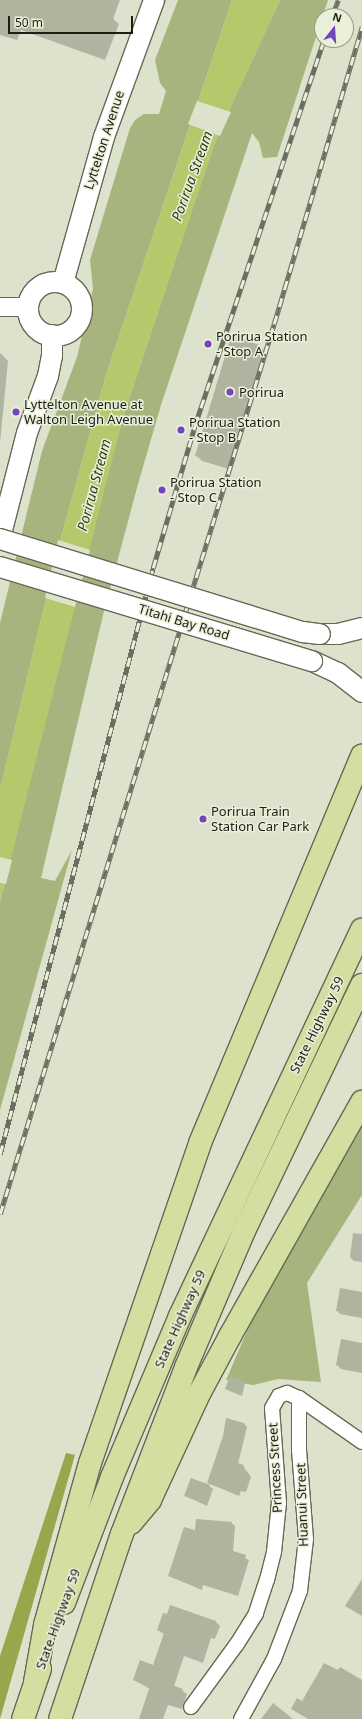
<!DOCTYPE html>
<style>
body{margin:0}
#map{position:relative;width:362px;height:1719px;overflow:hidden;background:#dce2cb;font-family:"Noto Sans",sans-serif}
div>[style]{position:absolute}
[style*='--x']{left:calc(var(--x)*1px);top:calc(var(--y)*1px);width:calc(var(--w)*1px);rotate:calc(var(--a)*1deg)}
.green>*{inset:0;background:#a8b47d}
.forest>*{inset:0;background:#96a74c}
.water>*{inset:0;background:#b6c86c}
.pier>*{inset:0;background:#dce2cb}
.shadow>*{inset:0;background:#0003}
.building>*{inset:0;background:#afb49e}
.roads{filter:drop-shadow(1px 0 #656955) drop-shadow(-1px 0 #656955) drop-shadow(0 1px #656955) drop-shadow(0 -1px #656955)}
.minor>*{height:14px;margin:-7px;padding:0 7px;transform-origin:7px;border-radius:7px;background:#fff}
.tertiary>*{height:18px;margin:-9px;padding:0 9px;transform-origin:9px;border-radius:9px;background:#fff}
.secondary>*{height:20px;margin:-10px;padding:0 10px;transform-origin:10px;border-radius:10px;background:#fff}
.secondary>.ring{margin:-10px;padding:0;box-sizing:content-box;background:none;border:20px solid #fff;border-radius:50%}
.primary>*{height:22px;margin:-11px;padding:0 11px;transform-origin:11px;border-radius:11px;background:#d3dea1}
.rail>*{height:4.5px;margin-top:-2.25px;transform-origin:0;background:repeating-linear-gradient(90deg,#e9efd8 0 9px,#6c6f60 0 18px);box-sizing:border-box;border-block:1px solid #6c6f60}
.bridges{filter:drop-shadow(1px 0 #656955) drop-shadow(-1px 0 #656955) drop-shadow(0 1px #656955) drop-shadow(0 -1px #656955)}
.secondary-bridge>*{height:20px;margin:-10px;padding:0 10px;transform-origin:10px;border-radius:10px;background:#fff}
.dots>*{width:11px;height:11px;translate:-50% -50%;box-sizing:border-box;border:2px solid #e9efd8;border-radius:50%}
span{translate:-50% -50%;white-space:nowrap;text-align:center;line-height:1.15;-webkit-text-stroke:3px #e9efd8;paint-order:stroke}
.street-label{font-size:13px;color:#1c1e15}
.poi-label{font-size:13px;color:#1c1e15}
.left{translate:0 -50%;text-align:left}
.water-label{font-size:14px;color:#333a13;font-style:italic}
.north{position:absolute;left:314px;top:8px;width:40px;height:40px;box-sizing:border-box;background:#e9efd8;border:1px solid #979b8a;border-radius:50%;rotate:17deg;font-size:11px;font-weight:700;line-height:16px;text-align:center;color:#1c1e15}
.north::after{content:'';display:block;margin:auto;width:14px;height:18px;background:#7444bc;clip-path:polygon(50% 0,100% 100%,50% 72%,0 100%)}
.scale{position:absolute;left:8px;top:16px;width:125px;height:18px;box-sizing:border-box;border:2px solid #1c1e15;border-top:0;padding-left:5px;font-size:12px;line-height:14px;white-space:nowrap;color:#1c1e15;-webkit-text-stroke:3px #e9efd8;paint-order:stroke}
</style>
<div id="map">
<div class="green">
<div style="clip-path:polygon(178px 0,232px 0,106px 375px,60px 541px,0 790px,0 623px,42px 451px,77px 357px,93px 289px,90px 260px,130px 128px,135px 120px,144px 114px,159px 114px,166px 91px,160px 83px,155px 60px)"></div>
<div style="clip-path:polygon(280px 0,328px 0,277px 157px,263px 158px,259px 142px,252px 133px,161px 405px,138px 484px,103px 615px,41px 878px,55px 881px,72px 850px,0 1110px,0 902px,73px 606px,123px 417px,192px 210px,218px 134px)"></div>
<div style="clip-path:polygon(362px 1122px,362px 1195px,307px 1283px,321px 1382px,278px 1379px,253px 1385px,226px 1380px,260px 1301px)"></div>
</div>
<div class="forest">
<div style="clip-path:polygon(66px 1453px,75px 1455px,0 1719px,0 1656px)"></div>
</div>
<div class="water">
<div style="clip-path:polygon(232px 0,280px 0,218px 134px,123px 417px,0 902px,0 790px,60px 541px,106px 375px)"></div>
</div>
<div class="pier">
<div style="clip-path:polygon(197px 101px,231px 112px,220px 136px,188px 124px)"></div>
<div style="clip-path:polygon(58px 540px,90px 550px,75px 607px,45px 598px)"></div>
<div style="clip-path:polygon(0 857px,12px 860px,6px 884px,0 883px)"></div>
</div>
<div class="shadow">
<div style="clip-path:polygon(0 0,120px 0,113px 19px,119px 24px,105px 60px,21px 30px,17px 40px,0 35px)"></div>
<div style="clip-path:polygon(259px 346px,265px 351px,229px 469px,202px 461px,196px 455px)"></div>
<div style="clip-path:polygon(0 353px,8px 361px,0 443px)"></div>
<div style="clip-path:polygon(353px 1233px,362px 1234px,362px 1262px,354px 1261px,350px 1257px)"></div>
<div style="clip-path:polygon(362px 1293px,362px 1318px,340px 1314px,337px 1310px)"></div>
<div style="clip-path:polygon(362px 1344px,362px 1373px,341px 1369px,337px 1365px)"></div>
<div style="clip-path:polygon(245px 1383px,242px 1396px,226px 1389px)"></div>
<div style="clip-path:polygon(244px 1423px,247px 1427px,238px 1464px,243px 1466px,251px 1477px,246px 1492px,241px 1491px,239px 1496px,208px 1483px)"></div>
<div style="clip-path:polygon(209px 1486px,213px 1489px,207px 1506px,186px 1496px)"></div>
<div style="clip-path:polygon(231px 1523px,235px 1526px,233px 1552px,249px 1560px,238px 1596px,203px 1585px,202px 1590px,169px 1576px,196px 1532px)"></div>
<div style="clip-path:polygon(216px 1622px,220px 1626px,215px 1639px,211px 1638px,203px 1663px,184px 1656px,174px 1686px,187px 1694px,182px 1709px,168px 1705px,163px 1719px,140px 1719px,150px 1689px,134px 1680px,154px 1666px,165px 1635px,158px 1630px)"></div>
</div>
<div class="building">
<div style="clip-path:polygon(0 0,113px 0,107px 16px,114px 18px,100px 56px,16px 25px,12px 36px,0 32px)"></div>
<div style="clip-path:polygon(231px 336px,260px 345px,223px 464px,195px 456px)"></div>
<div style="clip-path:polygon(340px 1288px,362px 1292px,362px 1315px,336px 1311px)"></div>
<div style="clip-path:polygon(341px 1339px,362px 1343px,362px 1370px,336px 1365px)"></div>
<div style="clip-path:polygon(230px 1376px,245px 1382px,240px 1395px,225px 1389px)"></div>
<div style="clip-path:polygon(226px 1418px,244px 1423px,234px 1462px,244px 1465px,242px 1471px,248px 1473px,242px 1490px,237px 1488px,235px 1493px,207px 1483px,223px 1436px)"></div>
<div style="clip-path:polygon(191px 1478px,210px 1485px,203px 1503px,184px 1496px)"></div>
<div style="clip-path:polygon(196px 1519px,232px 1522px,230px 1550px,246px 1555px,235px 1593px,200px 1583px,198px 1587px,168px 1576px,184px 1527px,195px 1530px)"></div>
<div style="clip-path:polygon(362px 1579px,362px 1616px,345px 1606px)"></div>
<div style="clip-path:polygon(170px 1605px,216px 1621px,211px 1636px,207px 1634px,198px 1659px,180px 1652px,169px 1684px,183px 1689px,178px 1706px,163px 1701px,157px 1719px,139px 1719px,150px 1686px,133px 1680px,140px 1660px,153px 1665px,164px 1633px,157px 1630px,163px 1613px,167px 1614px)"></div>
<div style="clip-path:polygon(324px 1663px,338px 1670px,340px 1667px,362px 1680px,362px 1719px,308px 1719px,291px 1709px,297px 1698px,302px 1701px)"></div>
<div style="clip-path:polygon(273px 1703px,293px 1719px,261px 1719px)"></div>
</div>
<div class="roads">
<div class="minor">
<div style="--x:191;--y:1707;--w:78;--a:-53.9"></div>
<div style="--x:237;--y:1644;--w:36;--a:-58"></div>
<div style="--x:256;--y:1613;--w:35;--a:-72"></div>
<div style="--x:267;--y:1580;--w:29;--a:-76"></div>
<div style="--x:274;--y:1552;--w:49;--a:-84.2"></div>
<div style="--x:279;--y:1503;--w:95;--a:-94.2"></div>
<div style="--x:272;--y:1408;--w:14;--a:-60"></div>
<div style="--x:279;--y:1396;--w:9;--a:-21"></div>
<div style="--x:287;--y:1393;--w:13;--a:23"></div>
<div style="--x:299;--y:1398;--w:77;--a:34.9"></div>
<div style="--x:241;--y:1719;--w:68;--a:-61.2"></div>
<div style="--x:274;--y:1659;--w:73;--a:-69.1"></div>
<div style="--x:300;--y:1591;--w:52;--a:-83.4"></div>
<div style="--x:306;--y:1539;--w:89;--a:-94.5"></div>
<div style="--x:299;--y:1450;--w:52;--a:-90"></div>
</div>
<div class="tertiary">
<div style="--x:0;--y:307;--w:28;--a:0"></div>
</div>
<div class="secondary">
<div class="ring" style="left:28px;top:282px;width:34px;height:34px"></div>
<div style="--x:63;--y:283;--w:152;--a:-74.3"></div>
<div style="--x:104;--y:137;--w:146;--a:-69.9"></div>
<div style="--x:0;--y:538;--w:108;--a:-75.6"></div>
<div style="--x:27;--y:433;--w:61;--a:-69.8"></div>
<div style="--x:48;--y:376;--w:20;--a:-79"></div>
<div style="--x:52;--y:356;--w:21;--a:-90"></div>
<div style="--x:320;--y:634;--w:18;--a:0"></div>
<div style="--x:338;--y:634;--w:25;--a:-14"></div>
<div style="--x:312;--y:661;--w:29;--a:25"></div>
<div style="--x:338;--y:673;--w:31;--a:38"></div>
</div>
<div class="primary">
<div style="--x:131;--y:1523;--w:30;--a:-50"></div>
<div style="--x:150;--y:1500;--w:119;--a:-65.2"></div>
<div style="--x:200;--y:1392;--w:64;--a:-61.8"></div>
<div style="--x:230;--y:1336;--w:269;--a:-60.6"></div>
<div style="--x:64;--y:1603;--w:135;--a:-69.1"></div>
<div style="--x:112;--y:1477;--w:175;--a:-67.1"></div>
<div style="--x:180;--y:1316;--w:427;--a:-64.8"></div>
<div style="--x:35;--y:1682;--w:58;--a:-80"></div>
<div style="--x:45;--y:1625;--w:168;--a:-74.5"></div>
<div style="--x:90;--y:1463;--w:338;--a:-71"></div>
<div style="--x:200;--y:1143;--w:420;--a:-67.3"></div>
<div style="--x:23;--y:1719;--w:53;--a:-71.2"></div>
<div style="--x:60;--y:1719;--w:195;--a:-71.5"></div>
<div style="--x:122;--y:1534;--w:179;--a:-69"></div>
<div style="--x:186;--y:1367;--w:148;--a:-66.9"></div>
<div style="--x:244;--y:1231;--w:273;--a:-64.4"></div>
</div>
</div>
<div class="rail">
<div style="--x:332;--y:16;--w:17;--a:-69"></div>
<div style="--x:0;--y:1154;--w:606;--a:-75.37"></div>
<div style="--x:153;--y:568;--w:149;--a:-73.6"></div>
<div style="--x:195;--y:425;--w:406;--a:-71.5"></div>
<div style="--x:0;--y:1214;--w:931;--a:-72.89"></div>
<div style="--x:274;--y:324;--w:310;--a:-73.5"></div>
</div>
<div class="bridges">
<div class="secondary-bridge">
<div style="--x:0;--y:539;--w:317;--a:17.1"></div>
<div style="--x:303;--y:632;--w:17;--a:7"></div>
<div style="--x:0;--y:567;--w:326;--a:16.8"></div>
</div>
</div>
<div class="dots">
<div style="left:208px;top:344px;background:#7444bc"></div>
<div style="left:230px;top:392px;background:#7444bc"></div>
<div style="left:16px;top:412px;background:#7444bc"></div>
<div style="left:181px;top:430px;background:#7444bc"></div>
<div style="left:162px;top:490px;background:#7444bc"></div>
<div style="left:203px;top:819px;background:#7444bc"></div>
</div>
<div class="street-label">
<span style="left:104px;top:140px;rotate:-72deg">Lyttelton Avenue</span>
<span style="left:184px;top:622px;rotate:17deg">Titahi Bay Road</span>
<span style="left:317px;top:1025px;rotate:-64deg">State Highway 59</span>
<span style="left:180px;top:1319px;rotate:-66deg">State Highway 59</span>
<span style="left:275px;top:1468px;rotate:-93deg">Princess Street</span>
<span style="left:302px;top:1505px;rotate:-92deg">Huanui Street</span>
<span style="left:58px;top:1619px;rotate:-70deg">State Highway 59</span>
</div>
<div class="poi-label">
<span class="left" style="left:216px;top:344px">Porirua Station<br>- Stop A</span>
<span class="left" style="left:239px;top:392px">Porirua</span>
<span class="left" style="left:24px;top:412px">Lyttelton Avenue at<br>Walton Leigh Avenue</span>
<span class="left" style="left:189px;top:430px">Porirua Station<br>- Stop B</span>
<span class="left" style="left:170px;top:490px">Porirua Station<br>- Stop C</span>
<span class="left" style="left:211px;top:819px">Porirua Train<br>Station Car Park</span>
</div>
<div class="water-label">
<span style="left:192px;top:176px;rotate:-70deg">Porirua Stream</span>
<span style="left:94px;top:485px;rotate:-75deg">Porirua Stream</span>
</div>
<div class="north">N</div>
<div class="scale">50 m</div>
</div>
